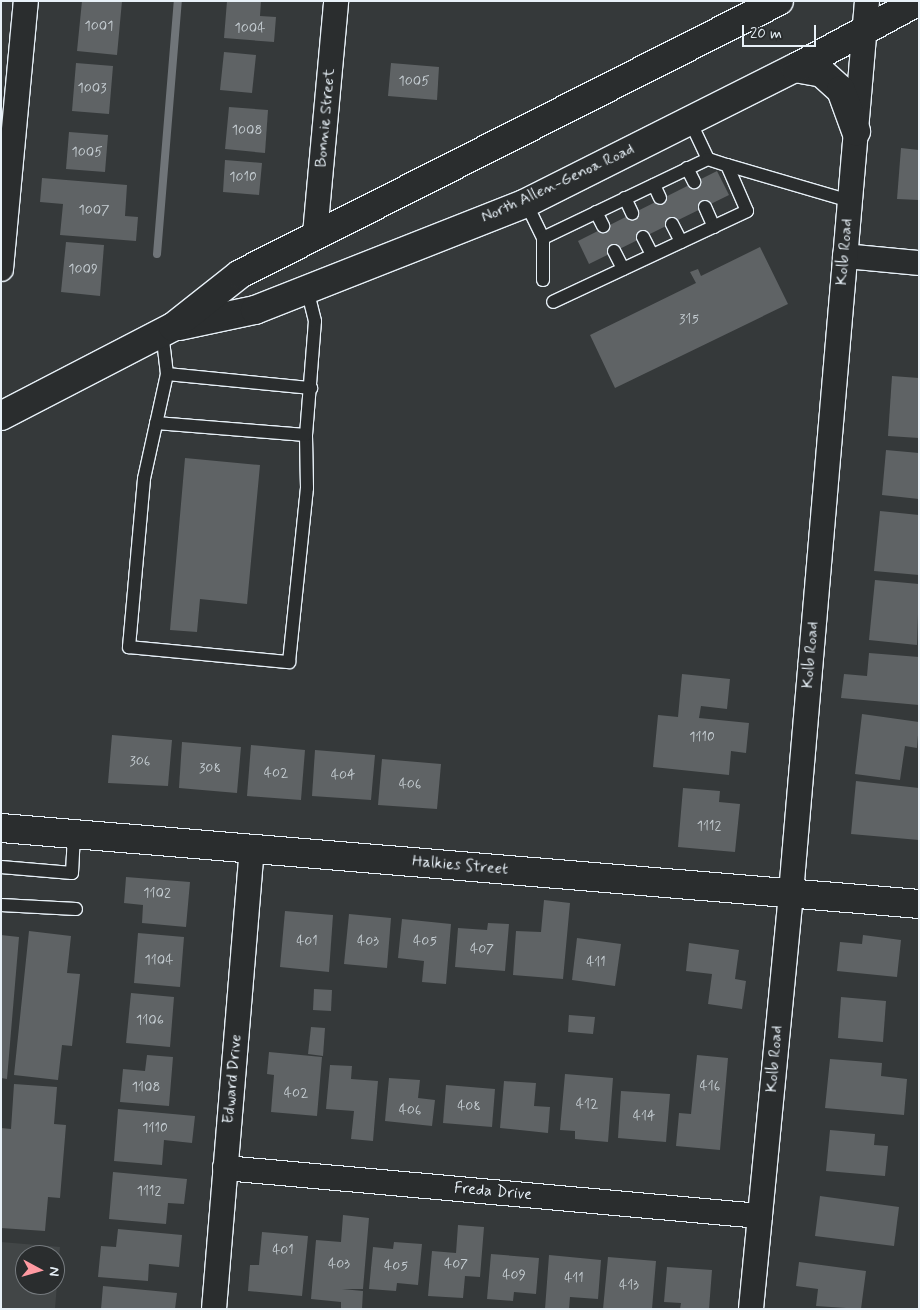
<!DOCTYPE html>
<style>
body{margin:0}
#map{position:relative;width:920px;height:1310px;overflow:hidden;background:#35393a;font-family:Mynerve,sans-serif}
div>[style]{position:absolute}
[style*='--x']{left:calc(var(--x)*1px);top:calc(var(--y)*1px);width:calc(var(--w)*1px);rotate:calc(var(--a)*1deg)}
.built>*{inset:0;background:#424647}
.stream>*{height:8px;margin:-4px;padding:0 4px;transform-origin:4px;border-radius:4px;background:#707579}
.building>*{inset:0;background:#5f6365}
.roads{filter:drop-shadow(1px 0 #e8f1f8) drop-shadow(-1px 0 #e8f1f8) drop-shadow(0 1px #e8f1f8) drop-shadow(0 -1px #e8f1f8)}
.lane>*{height:12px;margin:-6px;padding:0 6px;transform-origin:6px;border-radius:6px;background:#2a2d2e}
.street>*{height:24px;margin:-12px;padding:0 12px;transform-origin:12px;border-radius:12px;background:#2a2d2e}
.secondary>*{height:28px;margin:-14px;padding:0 14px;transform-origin:14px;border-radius:14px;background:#2a2d2e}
span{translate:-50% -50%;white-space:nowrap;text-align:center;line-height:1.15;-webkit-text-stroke:4px #2a2d2e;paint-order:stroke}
.number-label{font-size:14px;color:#c6ced3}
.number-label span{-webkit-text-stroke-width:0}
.street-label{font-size:16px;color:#e8f1f8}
.frame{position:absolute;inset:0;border:2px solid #e8f1f8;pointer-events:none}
.north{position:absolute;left:15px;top:1245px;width:50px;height:50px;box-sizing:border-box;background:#2a2d2e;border:1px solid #767b7f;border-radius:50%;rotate:96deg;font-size:14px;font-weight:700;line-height:20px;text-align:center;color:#e8f1f8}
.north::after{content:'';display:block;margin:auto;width:18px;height:22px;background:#ff9aa2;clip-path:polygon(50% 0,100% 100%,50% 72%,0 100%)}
.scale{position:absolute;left:742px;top:25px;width:74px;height:22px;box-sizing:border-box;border:2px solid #e8f1f8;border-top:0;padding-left:6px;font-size:15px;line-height:18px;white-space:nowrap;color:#e8f1f8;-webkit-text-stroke:4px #2a2d2e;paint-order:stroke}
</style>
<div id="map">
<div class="built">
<div style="clip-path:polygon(evenodd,1px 1242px,60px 1247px,55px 1309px,1px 1309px,1px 1242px,25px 1255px,55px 1255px,55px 1285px,25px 1285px,25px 1255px)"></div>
</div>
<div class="stream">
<div style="--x:157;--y:254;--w:254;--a:-85.3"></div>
</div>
<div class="building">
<div style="clip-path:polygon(82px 1px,122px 1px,117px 55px,77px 51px)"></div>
<div style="clip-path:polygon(227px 1px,261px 1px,260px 16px,276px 17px,274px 42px,224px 38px)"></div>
<div style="clip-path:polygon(224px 52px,256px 55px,252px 93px,220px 90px)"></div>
<div style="clip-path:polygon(76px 63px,113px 66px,109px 114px,72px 111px)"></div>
<div style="clip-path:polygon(391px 63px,439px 67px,437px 100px,388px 96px)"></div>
<div style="clip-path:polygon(229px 107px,268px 110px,265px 153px,225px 149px)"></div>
<div style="clip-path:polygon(69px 132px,108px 135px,105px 172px,66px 169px)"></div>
<div style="clip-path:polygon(901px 148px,919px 150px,919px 200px,897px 199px)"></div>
<div style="clip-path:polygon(225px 160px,262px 163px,259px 195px,223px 192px)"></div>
<div style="clip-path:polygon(717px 171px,729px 195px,589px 264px,578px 241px)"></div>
<div style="clip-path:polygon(42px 178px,127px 185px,125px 216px,138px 217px,136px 241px,60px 235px,63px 204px,40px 202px)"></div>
<div style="clip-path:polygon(66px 242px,104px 245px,100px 296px,61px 292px)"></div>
<div style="clip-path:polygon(760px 247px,788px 304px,615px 388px,590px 335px,696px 283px,690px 272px,698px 269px,701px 276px)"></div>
<div style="clip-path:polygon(892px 376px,919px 378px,919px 438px,888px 436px)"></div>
<div style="clip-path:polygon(886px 450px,919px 453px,919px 499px,882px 495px)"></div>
<div style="clip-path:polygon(185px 458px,260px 465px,247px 604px,200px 599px,197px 632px,170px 630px)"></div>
<div style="clip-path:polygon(880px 511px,919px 515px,919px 575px,874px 571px)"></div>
<div style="clip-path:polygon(875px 580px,919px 584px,917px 645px,869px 640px)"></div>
<div style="clip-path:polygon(869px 653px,919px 657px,919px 705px,841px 698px,844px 674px,867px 676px)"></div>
<div style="clip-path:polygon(682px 674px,730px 679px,727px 709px,701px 706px,699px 718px,749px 723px,746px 753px,731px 751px,729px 775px,653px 767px,658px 715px,678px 717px)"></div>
<div style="clip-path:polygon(862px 714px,919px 722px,917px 748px,905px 746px,900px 780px,855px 774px)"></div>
<div style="clip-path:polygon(112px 735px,172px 740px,168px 786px,108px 783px)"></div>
<div style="clip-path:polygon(182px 742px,241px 747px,237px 793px,179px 788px)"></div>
<div style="clip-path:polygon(251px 745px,305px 750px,301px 800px,247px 796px)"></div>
<div style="clip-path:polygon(315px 750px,375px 755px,371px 800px,312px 796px)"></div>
<div style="clip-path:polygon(382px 759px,441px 764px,437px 809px,378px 805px)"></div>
<div style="clip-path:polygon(856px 781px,919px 788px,919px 840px,851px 834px)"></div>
<div style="clip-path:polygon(683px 788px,720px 791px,719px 802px,740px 804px,735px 852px,678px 847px)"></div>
<div style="clip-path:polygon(126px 877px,190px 882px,186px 927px,142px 923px,143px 905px,124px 903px)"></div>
<div style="clip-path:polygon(544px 900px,570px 903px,563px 979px,513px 975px,516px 931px,541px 932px)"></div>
<div style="clip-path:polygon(285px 911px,333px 915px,329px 972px,280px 967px)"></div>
<div style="clip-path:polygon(349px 914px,391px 918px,387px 968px,344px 964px)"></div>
<div style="clip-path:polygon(402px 919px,451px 924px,446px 984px,422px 982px,424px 961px,398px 958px)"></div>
<div style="clip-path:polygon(488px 923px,509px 924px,505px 971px,455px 967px,458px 928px,487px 930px)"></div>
<div style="clip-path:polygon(29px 931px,71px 936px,67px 973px,80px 974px,72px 1046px,62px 1045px,58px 1080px,14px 1075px)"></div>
<div style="clip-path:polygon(138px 933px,184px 937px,180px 987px,134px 983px)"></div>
<div style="clip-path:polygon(1px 935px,19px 937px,7px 1079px,1px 1078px)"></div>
<div style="clip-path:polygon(863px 935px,901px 940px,897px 977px,837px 971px,840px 942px,862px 944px)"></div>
<div style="clip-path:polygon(577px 938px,621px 944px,615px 986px,572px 980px)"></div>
<div style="clip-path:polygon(689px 943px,739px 950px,735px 979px,746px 981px,742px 1009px,708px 1004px,712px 974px,686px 971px)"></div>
<div style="clip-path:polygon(314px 989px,332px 990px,331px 1011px,313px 1010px)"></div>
<div style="clip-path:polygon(131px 993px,174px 997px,170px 1047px,126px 1043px)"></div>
<div style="clip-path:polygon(841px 997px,886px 1001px,883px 1042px,838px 1038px)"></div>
<div style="clip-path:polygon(569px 1015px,595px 1017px,593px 1034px,568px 1032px)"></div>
<div style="clip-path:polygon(311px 1027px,325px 1028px,323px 1056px,308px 1054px)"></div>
<div style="clip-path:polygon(269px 1052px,322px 1057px,317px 1116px,271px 1112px,274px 1075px,267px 1074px)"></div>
<div style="clip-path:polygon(147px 1055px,173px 1057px,169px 1106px,120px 1102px,123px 1069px,145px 1071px)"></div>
<div style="clip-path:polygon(697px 1055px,728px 1058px,720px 1150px,676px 1146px,679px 1113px,691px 1114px)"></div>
<div style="clip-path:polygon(830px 1059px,882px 1063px,881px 1076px,907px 1079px,904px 1115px,825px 1108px)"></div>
<div style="clip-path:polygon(330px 1065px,352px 1066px,351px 1079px,378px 1081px,373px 1141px,351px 1139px,354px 1111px,326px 1109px)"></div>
<div style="clip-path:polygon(565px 1074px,613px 1078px,608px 1142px,575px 1139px,575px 1131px,560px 1130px)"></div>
<div style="clip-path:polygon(389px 1078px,420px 1080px,418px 1098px,435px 1100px,432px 1126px,385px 1121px)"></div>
<div style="clip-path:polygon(504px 1081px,536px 1083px,534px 1106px,550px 1107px,548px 1133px,500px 1128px)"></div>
<div style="clip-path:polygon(14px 1084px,57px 1087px,54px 1124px,66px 1125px,60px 1198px,48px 1197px,45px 1231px,1px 1228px,1px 1128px,11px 1129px)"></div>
<div style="clip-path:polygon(446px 1085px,495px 1089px,492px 1127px,443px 1123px)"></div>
<div style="clip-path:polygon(621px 1091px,670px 1094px,666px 1142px,618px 1138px)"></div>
<div style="clip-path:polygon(118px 1109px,195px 1116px,192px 1143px,164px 1140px,162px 1165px,114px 1161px)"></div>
<div style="clip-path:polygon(830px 1130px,875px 1134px,874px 1145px,888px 1146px,885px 1176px,826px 1171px)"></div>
<div style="clip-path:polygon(113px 1172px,187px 1179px,184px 1204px,168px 1203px,166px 1224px,109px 1219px)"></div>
<div style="clip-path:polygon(820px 1196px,899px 1207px,894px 1246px,815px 1236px)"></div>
<div style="clip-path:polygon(343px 1215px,369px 1218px,363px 1289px,342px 1289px,363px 1291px,362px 1309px,341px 1309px,341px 1302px,311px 1299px,316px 1240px,341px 1242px)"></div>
<div style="clip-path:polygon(458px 1225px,484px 1227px,480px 1277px,465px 1276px,463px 1298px,428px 1296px,432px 1251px,456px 1253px)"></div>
<div style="clip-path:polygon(118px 1229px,182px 1235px,179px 1267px,149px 1264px,148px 1281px,98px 1277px,101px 1246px,116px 1247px)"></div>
<div style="clip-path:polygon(262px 1232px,308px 1236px,302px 1296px,248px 1291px,250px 1265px,259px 1265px)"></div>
<div style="clip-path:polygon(394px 1242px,422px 1244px,418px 1285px,397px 1283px,396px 1291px,369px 1289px,373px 1247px,393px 1249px)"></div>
<div style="clip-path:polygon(491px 1254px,539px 1258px,536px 1294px,514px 1292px,513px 1301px,487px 1299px)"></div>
<div style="clip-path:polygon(549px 1255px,601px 1260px,598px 1299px,570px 1297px,569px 1309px,545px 1309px)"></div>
<div style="clip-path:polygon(608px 1257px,656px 1261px,652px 1309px,603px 1309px)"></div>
<div style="clip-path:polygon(799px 1262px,866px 1271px,861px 1309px,816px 1306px,818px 1289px,796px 1286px)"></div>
<div style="clip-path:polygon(667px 1267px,712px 1270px,709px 1309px,680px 1309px,681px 1303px,664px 1302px)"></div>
<div style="clip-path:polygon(103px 1286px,177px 1293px,175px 1309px,101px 1309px)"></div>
</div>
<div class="roads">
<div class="lane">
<div style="--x:690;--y:121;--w:42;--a:64.7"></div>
<div style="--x:727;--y:165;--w:128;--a:16.3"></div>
<div style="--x:687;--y:168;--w:16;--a:63"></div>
<div style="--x:654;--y:185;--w:14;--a:65"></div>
<div style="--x:625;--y:198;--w:17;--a:65"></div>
<div style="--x:526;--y:203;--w:39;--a:64"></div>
<div style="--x:705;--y:207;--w:22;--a:66"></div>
<div style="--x:596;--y:212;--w:16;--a:63"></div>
<div style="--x:672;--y:224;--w:20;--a:63"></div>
<div style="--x:643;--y:237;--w:20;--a:63"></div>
<div style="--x:614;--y:251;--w:20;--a:63"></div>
<div style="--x:543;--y:280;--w:42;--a:-90"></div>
<div style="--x:543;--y:238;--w:183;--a:-25.6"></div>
<div style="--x:708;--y:159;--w:20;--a:18"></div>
<div style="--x:727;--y:165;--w:50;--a:66.5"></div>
<div style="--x:747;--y:211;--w:214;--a:154.9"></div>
<div style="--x:162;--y:332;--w:42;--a:83.2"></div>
<div style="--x:167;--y:374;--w:107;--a:102.4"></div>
<div style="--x:144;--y:479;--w:169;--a:95.1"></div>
<div style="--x:129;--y:647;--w:161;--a:5.4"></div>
<div style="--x:289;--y:662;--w:175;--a:-84.1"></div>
<div style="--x:307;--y:488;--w:53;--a:-91.1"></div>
<div style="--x:306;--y:435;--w:114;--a:-85.5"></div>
<div style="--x:315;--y:321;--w:32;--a:-104"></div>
<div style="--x:167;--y:374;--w:145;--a:5.6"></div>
<div style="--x:156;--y:423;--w:150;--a:4.6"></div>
<div style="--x:1;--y:867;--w:71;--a:4.8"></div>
<div style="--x:72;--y:873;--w:39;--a:-87"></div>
<div style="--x:1;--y:905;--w:75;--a:3.1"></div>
</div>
<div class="street">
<div style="--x:315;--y:234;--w:234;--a:-84.8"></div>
<div style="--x:845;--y:256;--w:74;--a:5.4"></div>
<div style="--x:1;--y:269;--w:269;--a:-84.7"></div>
<div style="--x:225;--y:1168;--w:537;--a:5.13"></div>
<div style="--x:214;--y:1309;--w:462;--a:-85.3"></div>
<div style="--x:751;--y:1309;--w:418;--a:-84.5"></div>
<div style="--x:791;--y:893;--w:895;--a:-85.13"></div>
</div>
<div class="secondary">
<div style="--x:795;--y:68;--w:27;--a:10"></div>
<div style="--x:822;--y:73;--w:25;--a:42"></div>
<div style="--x:841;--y:90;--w:44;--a:69.9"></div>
<div style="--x:179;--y:326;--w:78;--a:-11.9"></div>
<div style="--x:255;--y:310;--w:291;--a:-21.5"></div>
<div style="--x:526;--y:203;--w:301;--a:-26.7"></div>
<div style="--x:795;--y:68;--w:141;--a:-28.4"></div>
<div style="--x:1;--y:416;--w:194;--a:-27.4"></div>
<div style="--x:173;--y:327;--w:85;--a:-38.3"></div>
<div style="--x:240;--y:274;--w:604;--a:-26.86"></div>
<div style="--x:1;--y:828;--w:921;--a:4.73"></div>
</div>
</div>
<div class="number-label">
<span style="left:99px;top:26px">1001</span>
<span style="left:250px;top:28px">1004</span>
<span style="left:414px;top:81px">1005</span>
<span style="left:92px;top:88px">1003</span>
<span style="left:247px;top:130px">1008</span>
<span style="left:87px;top:152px">1005</span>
<span style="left:243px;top:177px">1010</span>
<span style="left:94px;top:210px">1007</span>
<span style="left:83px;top:269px">1009</span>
<span style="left:689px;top:319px">315</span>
<span style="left:702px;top:737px">1110</span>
<span style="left:140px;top:761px">306</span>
<span style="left:210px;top:768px">308</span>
<span style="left:276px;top:773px">402</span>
<span style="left:343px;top:775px">404</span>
<span style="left:410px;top:784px">406</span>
<span style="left:709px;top:826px">1112</span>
<span style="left:157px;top:893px">1102</span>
<span style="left:307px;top:941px">401</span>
<span style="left:368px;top:941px">403</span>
<span style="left:425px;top:941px">405</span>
<span style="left:482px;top:949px">407</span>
<span style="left:159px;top:960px">1104</span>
<span style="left:596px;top:962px">411</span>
<span style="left:150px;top:1020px">1106</span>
<span style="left:710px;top:1086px">416</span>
<span style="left:146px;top:1087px">1108</span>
<span style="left:296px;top:1093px">402</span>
<span style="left:587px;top:1104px">412</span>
<span style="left:469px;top:1106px">408</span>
<span style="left:410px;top:1110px">406</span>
<span style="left:644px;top:1116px">414</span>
<span style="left:155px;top:1128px">1110</span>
<span style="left:149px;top:1191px">1112</span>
<span style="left:283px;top:1250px">401</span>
<span style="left:339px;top:1264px">403</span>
<span style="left:456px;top:1264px">407</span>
<span style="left:396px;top:1266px">405</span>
<span style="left:514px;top:1275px">409</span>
<span style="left:574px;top:1278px">411</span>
<span style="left:629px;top:1285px">413</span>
</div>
<div class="street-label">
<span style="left:326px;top:118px;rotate:-85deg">Bonnie Street</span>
<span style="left:558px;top:184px;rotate:-25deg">North Allen-Genoa Road</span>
<span style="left:845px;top:252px;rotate:-85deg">Kolb Road</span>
<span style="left:811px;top:655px;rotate:-85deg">Kolb Road</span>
<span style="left:460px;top:866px;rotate:5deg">Halkies Street</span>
<span style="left:775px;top:1059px;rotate:-85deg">Kolb Road</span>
<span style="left:233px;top:1079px;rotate:-85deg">Edward Drive</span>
<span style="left:493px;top:1192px;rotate:5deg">Freda Drive</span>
</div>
<div class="frame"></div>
<div class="north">N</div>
<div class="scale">20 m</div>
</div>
